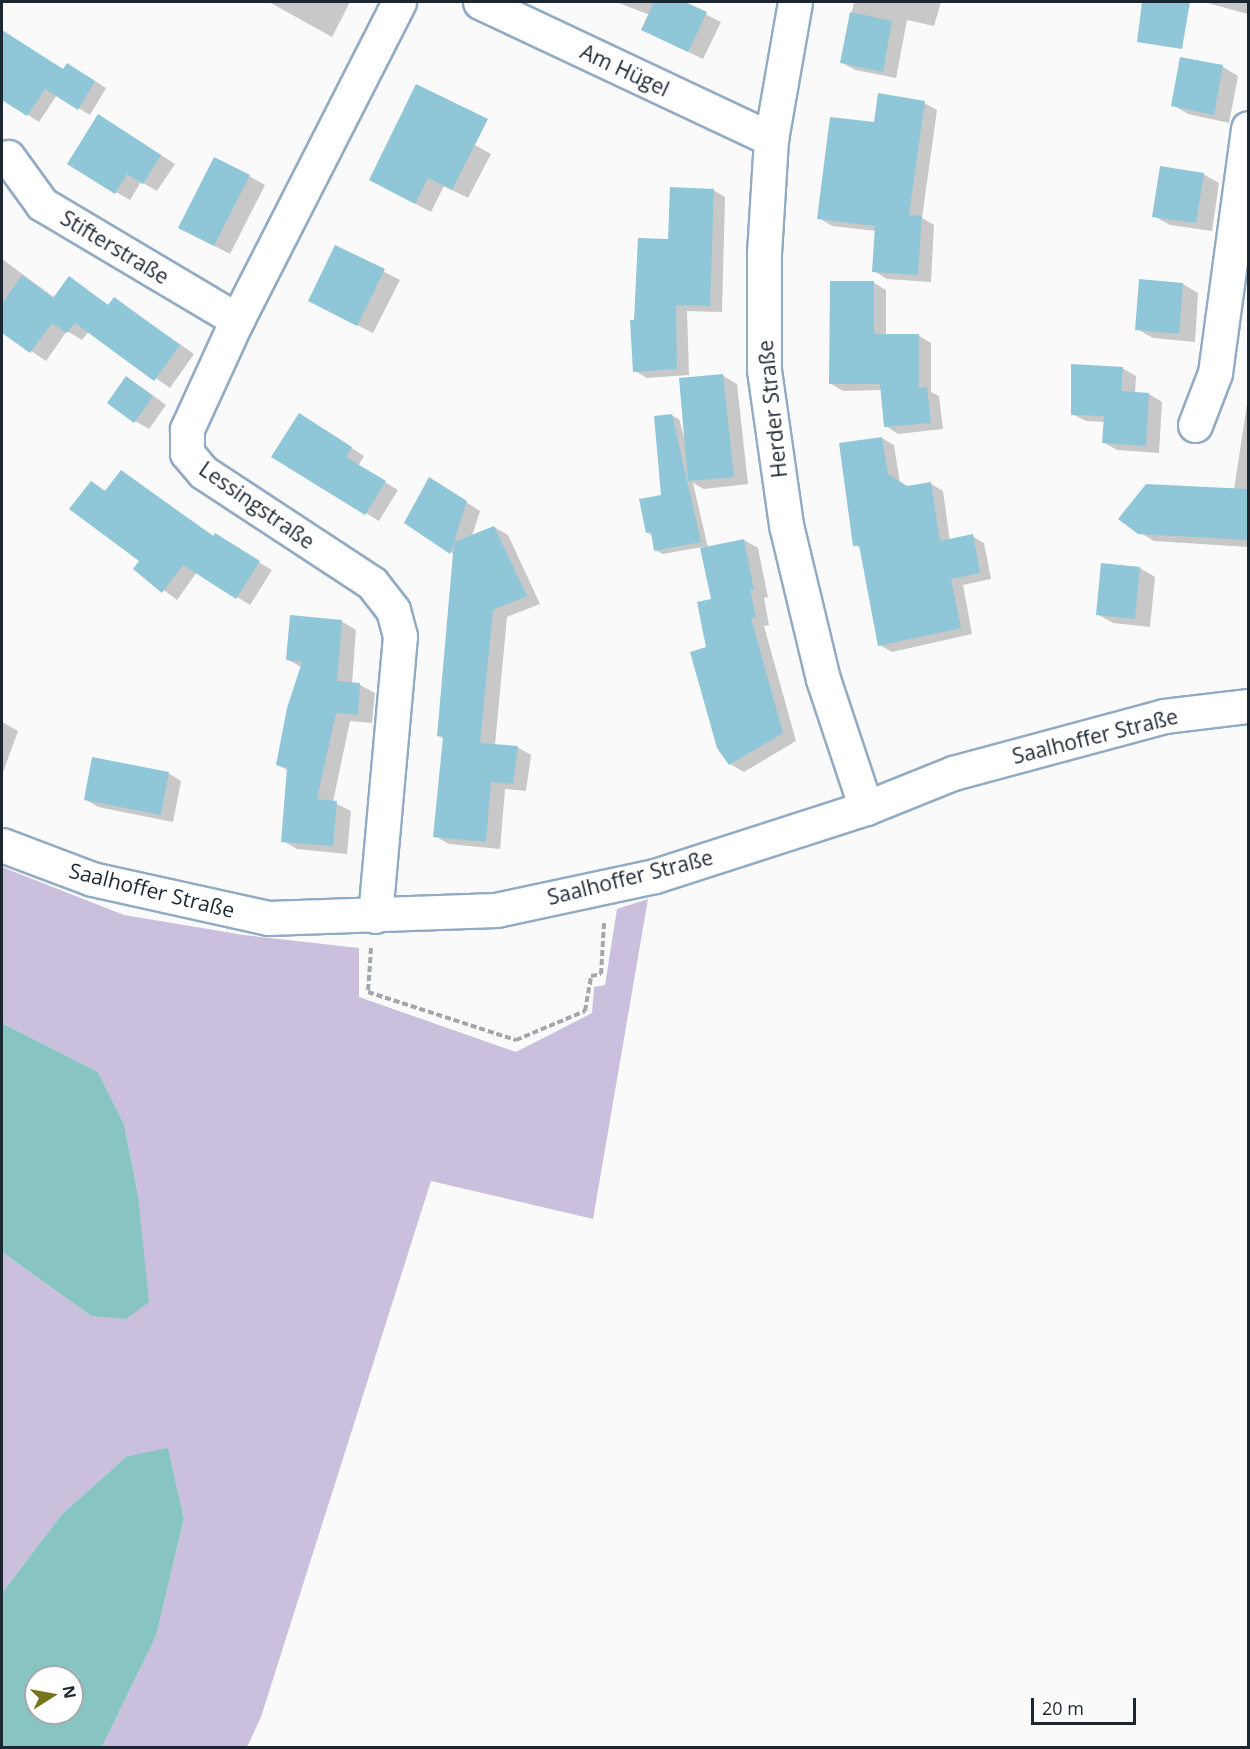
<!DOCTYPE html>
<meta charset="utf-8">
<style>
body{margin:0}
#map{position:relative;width:1250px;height:1749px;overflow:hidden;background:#fafafa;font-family:"Open Sans",sans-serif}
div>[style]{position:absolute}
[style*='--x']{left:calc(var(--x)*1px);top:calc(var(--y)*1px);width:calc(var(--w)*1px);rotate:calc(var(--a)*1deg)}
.green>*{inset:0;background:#cac0dd}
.water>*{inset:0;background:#88c5c2}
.shadow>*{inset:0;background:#0003}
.building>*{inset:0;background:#8fc7d9}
.path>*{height:4px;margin-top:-2px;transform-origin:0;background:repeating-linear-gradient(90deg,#a3a7ab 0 6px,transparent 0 9px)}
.roads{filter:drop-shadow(2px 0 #91abc4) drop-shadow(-2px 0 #91abc4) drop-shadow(0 2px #91abc4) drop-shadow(0 -2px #91abc4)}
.street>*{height:33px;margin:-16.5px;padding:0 16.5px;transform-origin:16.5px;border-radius:16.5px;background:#fff}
.secondary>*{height:33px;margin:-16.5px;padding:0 16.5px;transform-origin:16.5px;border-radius:16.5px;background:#fff}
span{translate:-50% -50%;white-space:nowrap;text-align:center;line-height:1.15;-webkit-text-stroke:6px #fff;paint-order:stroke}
.street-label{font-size:21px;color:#1d2731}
.frame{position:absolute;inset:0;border:3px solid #1d2731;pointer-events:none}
.north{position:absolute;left:24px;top:1665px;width:60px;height:60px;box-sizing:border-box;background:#fff;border:2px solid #a5a9ad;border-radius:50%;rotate:79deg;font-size:16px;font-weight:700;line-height:24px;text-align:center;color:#1d2731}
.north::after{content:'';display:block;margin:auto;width:21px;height:27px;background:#75751c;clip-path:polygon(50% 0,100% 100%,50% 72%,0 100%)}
.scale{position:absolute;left:1031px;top:1698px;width:105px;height:27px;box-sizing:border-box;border:3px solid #1d2731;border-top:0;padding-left:8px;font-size:18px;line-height:21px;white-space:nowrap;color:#1d2731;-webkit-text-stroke:4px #fff;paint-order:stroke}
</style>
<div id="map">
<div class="green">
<div style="clip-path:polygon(2px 867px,124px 915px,244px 935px,359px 948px,359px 997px,516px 1052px,592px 1013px,594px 987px,605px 985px,617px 909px,648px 899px,593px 1219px,431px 1181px,261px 1717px,247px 1747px,102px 1747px,156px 1636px,184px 1519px,168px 1449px,127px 1456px,62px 1514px,2px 1593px,2px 1252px,91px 1316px,138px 1195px,124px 1124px,98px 1072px,2px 1023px)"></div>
</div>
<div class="water">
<div style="clip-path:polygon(2px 1023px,98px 1072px,124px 1124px,138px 1195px,149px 1302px,126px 1319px,91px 1316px,2px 1252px)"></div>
<div style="clip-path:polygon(evenodd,168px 1448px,184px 1519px,156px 1636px,102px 1747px,2px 1747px,2px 1593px,62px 1514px,127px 1456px,168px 1448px,36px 1677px,72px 1677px,72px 1713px,36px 1713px,36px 1677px)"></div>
</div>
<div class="shadow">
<div style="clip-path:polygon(269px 2px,350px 2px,332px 37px)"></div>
<div style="clip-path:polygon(616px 2px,681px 2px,721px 22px,703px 59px,643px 30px,650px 15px)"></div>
<div style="clip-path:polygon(854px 2px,941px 2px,934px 26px,907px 20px,896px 78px,855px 70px,841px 62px)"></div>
<div style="clip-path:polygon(1206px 2px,1248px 2px,1248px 14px,1211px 4px)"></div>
<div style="clip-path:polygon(2px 31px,64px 70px,79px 71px,106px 88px,90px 115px,57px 95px,39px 122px,2px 98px)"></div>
<div style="clip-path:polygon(1182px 58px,1223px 67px,1238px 76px,1229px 123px,1188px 114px,1173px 105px)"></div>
<div style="clip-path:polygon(924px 103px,937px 110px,922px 218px,934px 225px,931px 282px,887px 279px,874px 271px,876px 231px,832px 226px,819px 218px)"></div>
<div style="clip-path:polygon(402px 116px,475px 145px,491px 154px,468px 198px,444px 186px,431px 212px,386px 188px)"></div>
<div style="clip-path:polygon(113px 124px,175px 164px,157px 191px,141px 182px,130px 200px,116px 192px)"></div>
<div style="clip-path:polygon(1203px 174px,1219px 183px,1212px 231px,1170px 225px,1154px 216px)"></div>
<div style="clip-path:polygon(249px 176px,265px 185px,230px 254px,195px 236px)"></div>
<div style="clip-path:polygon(713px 190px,725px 197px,722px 312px,687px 311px,689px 375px,647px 378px,635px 371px,669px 240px)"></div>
<div style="clip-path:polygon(336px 247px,400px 280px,373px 333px,325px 309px)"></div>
<div style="clip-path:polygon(2px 259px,55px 298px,69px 278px,110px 306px,115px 299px,194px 354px,170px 388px,89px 331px,82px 340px,67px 331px,46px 361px,2px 331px)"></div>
<div style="clip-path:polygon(874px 283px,886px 290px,886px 336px,919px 336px,931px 343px,931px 392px,939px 396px,943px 429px,898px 434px,886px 426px,882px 390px,843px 391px,831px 384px)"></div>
<div style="clip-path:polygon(1183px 284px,1198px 293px,1195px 342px,1153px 338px,1137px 329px)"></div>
<div style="clip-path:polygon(1122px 368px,1136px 376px,1135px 393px,1149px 394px,1162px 402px,1159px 453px,1117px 450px,1103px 442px,1105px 422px,1086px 421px,1072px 414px)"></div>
<div style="clip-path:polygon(722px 375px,737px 384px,748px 484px,704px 489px,693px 483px,708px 548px,744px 540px,758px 548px,768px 597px,764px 598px,769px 625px,764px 626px,796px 741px,744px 772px,730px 764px,708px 648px,713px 600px,702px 547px,663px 554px,655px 550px,653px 536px,647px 532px,663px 496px,671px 415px,679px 419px,686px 443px)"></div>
<div style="clip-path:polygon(140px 386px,166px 405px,149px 429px,135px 421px)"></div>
<div style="clip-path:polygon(1248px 397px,1248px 547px,1154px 541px,1139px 532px,1234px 490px)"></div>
<div style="clip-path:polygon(312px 423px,364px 456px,358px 466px,398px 490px,379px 521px,273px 456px)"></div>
<div style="clip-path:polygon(882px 438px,894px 445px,900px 483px,907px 487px,931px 484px,943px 491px,950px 541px,972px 536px,984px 543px,991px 579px,963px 585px,972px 634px,892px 652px,880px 645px,861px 548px,855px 545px)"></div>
<div style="clip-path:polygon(121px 472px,215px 537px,272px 570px,250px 605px,197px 572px,177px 600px,135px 568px,141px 560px,91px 483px,107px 492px)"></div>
<div style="clip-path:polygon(443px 487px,480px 511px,472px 536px,494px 527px,508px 535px,540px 604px,507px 617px,495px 745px,517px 747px,531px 755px,526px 791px,505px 789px,500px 849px,449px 844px,435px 836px,444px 739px,439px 736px,454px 554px,406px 523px)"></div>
<div style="clip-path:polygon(1140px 568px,1155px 577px,1150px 627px,1113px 623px,1097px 614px)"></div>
<div style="clip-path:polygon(341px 621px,356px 630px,352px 684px,360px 685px,375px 693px,372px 723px,350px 721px,333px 802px,351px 811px,347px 854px,297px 849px,283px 841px,289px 771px,278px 765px,301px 667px,287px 659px)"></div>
<div style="clip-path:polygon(2px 722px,18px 731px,2px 775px)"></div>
<div style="clip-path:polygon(168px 773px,181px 781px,173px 822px,98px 807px,85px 799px)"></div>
</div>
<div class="building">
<div style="clip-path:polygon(654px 2px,685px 2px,707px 12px,688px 52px,641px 30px)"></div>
<div style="clip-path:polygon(1142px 2px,1190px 2px,1182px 49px,1137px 42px)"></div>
<div style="clip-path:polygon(850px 12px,892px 21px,883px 72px,840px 63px)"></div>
<div style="clip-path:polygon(2px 30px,63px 69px,67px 63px,95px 81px,78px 110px,45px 89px,27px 116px,2px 100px)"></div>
<div style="clip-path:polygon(1180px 57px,1223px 65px,1214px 115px,1171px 106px)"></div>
<div style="clip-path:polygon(416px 84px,488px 119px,452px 190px,428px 178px,415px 204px,369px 180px)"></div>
<div style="clip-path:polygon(878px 93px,925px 101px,909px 215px,922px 216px,918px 275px,872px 272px,875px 226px,817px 219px,830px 117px,874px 122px)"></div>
<div style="clip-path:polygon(98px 114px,161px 155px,143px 184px,127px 174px,115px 194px,67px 164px)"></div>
<div style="clip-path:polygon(214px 157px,250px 175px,214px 246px,178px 228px)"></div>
<div style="clip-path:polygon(1160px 166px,1204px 173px,1196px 223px,1152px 217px)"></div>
<div style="clip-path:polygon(670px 187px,714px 189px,710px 306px,676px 305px,677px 369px,633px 372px,630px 320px,634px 320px,638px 238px,668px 239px)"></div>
<div style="clip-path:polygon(335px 245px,385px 269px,357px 326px,308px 301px)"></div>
<div style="clip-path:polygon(22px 275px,53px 298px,69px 276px,108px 305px,114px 297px,180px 345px,154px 381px,75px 323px,67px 333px,52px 323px,30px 353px,2px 333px,2px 304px)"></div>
<div style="clip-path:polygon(1139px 279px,1183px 283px,1179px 334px,1135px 330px)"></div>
<div style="clip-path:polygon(830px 281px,874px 281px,874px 334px,919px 334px,919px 388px,927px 387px,931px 423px,884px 427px,880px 384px,829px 384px)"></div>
<div style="clip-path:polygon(1071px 364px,1123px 367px,1121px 391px,1149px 393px,1146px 446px,1102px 443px,1104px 416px,1071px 415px)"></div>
<div style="clip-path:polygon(723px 374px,734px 477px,688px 481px,679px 378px)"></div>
<div style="clip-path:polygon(126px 376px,153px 396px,134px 423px,107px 403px)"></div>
<div style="clip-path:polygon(299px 413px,352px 447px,346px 457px,386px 481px,365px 515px,271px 457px)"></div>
<div style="clip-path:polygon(672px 414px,701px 542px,654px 551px,651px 532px,646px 533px,639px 499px,661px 495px,654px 416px)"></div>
<div style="clip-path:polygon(882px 437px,888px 474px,907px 486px,931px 482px,940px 541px,973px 534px,980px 573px,951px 579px,961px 628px,878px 646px,859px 545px,853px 546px,839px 443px)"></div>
<div style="clip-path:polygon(121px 470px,213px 536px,215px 533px,260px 561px,236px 599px,183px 565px,162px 593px,133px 569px,139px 561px,69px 509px,91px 481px,105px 491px)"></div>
<div style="clip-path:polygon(429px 477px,467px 501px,454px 542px,494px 526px,527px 596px,493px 610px,480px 743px,518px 746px,513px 784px,491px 782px,486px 842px,433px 837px,443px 737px,437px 736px,454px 542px,450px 554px,404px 523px)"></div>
<div style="clip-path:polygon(1146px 484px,1248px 489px,1248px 540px,1138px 534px,1118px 519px)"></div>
<div style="clip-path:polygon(744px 539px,754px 590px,750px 590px,756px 617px,751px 618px,783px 733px,729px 765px,717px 748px,690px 652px,706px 647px,697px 602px,711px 599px,700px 548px)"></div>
<div style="clip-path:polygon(1101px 563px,1140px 567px,1135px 619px,1096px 615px)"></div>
<div style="clip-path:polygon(290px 615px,342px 620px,337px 681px,360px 683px,358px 715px,336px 713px,317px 799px,337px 801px,333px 846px,281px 842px,287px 768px,276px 765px,287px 708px,302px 662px,286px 660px)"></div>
<div style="clip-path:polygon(92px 757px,169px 772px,161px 815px,84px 800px)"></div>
</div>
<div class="path">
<div style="--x:371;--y:948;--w:44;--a:93.9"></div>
<div style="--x:368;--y:992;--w:156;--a:18"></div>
<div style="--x:516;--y:1040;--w:75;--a:-22.8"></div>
<div style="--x:585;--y:1011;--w:36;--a:-80"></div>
<div style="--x:591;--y:976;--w:10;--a:-11"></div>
<div style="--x:601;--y:974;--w:51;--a:-86.6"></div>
</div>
<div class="roads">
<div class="street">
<div style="--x:480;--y:2;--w:322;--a:25.2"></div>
<div style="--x:795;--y:2;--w:139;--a:99.9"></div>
<div style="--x:771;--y:139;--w:114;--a:93.5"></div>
<div style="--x:764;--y:253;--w:117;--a:90"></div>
<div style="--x:764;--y:370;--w:157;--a:81.9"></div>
<div style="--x:786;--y:525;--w:158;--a:76.5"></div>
<div style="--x:823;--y:679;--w:136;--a:71.6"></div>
<div style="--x:8;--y:157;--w:58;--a:54.1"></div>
<div style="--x:42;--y:204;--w:227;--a:30.7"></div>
<div style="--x:1195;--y:425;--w:56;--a:-69"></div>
<div style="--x:1215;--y:373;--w:247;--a:-82.3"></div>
<div style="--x:375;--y:916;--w:281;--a:-84.9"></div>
<div style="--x:400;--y:636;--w:27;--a:-105"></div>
<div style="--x:393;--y:610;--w:34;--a:-128"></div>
<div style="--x:372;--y:583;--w:202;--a:-146.7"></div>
<div style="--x:203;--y:472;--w:25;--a:-130"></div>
<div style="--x:187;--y:453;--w:24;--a:-90"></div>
<div style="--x:187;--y:429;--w:120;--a:-65.4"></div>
<div style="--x:237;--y:320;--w:357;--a:-63"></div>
</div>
<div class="secondary">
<div style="--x:2;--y:845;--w:96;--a:20.7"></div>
<div style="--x:92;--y:879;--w:180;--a:12.5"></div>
<div style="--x:268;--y:918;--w:228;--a:-2"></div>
<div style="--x:496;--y:910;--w:163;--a:-12.1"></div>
<div style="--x:655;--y:876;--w:222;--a:-17.9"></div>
<div style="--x:866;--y:808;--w:94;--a:-21.9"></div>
<div style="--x:953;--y:773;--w:219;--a:-15.1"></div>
<div style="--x:1164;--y:716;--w:85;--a:-6.8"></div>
</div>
</div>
<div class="street-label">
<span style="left:625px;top:70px;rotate:25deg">Am Hügel</span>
<span style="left:115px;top:247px;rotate:31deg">Stifterstraße</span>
<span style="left:772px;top:409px;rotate:-96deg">Herder Straße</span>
<span style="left:257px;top:505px;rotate:35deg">Lessingstraße</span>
<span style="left:1095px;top:736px;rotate:-14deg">Saalhoffer Straße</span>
<span style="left:630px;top:877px;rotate:-14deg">Saalhoffer Straße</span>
<span style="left:152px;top:890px;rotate:14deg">Saalhoffer Straße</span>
</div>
<div class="frame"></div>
<div class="north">N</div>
<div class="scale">20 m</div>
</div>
